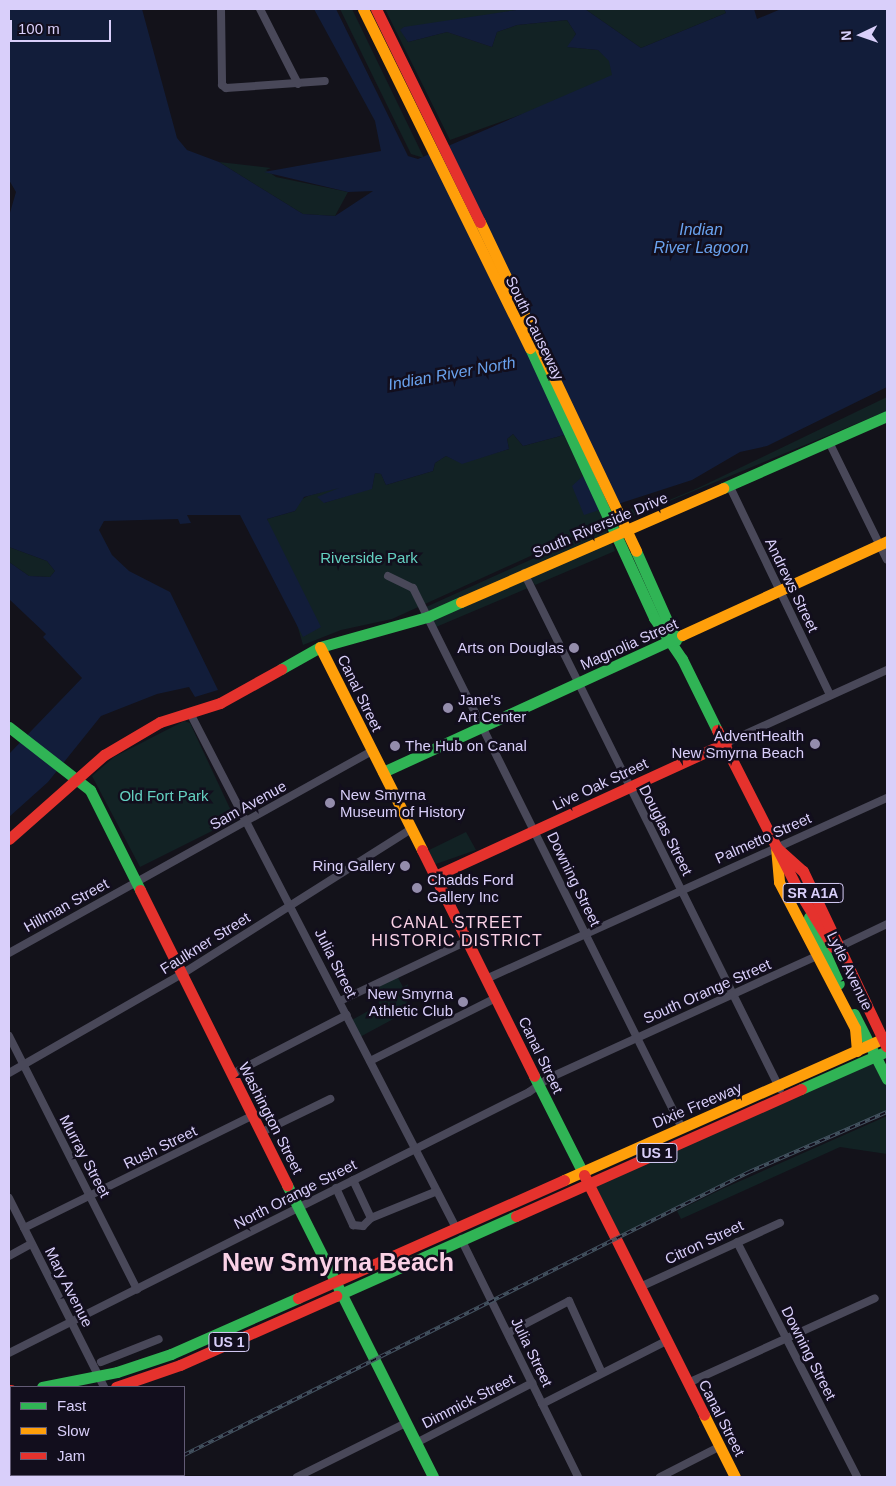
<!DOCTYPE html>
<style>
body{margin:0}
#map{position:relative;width:896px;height:1486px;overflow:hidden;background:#13121a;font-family:Helvetica,sans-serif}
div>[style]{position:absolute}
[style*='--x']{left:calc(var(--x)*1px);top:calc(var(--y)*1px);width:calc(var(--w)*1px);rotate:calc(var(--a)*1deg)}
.green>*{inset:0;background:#122224}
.water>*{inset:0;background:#121d3a}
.street>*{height:8px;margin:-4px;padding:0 4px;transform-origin:4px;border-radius:4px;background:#494859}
.fast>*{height:11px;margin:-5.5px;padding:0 5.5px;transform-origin:5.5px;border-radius:5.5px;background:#30b455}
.slow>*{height:11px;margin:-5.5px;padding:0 5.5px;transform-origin:5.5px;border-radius:5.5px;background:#ff9f0a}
.jam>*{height:11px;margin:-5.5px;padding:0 5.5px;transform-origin:5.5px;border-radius:5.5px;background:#e5322d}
.rail>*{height:4px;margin-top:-2px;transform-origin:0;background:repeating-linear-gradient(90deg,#120e1d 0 5.5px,#445361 0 11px);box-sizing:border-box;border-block:1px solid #445361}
.dots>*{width:14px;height:14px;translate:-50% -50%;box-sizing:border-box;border:2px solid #120e1d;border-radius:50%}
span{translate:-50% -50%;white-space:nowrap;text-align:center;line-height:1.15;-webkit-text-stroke:5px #120e1d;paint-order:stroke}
.shield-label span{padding:1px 4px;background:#120e1d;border:1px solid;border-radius:4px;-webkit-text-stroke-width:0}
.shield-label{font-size:14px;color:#d9cffa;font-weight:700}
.street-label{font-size:15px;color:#d9cffa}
.park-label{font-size:15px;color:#64d0c1}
.poi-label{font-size:15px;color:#d9cffa}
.right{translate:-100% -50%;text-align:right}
.left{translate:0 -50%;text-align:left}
.water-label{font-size:16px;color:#69a2ee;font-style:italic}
.neighbourhood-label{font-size:16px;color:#fad1e6;letter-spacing:1px}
.town-label{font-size:25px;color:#fad1e6;font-weight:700}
.frame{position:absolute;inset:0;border:10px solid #d9cffa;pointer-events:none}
.legend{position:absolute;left:10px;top:1386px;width:175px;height:90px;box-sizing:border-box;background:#120e1d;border:1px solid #625b75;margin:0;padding:6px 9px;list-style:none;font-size:15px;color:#d9cffa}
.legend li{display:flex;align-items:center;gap:10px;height:25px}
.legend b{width:25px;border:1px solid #625b75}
.north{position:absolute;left:836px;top:10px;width:50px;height:50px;-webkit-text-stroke:4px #120e1d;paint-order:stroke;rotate:267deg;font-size:14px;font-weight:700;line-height:20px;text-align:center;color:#d9cffa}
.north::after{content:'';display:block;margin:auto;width:18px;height:22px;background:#d9cffa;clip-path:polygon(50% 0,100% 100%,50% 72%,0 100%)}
.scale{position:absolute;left:10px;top:20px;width:101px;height:22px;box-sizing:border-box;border:2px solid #d9cffa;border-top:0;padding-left:6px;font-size:15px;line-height:18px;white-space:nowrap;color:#d9cffa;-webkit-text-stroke:4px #120e1d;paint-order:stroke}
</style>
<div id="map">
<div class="green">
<div style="clip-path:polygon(340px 9px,352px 9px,424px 158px,411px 154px)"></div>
<div style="clip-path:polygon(385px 9px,523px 9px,401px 30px,408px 42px,447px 32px,492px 47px,497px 32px,517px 25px,567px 20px,576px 34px,568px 47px,598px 50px,618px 67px,607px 84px,450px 140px)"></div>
<div style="clip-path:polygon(585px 9px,724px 9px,726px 13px,641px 48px)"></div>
<div style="clip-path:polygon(219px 162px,271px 168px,266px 170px,276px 177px,348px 192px,335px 216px,303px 214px)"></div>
<div style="clip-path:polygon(887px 397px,887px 411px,631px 517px,629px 509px,655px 506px,698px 488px)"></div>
<div style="clip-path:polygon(579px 431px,614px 518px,392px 619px,341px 630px,303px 645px,267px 519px,295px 511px,298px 501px,308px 496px,339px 487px,340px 491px,325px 495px,324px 503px,372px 488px,375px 473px,381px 474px,386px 485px,433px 471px,435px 463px,446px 456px,462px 463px,509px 449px,507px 439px,513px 434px,523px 446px)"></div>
<div style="clip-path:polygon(605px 526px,608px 534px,429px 613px,426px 607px)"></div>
<div style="clip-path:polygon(611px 541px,615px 551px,535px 585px,529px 575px)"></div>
<div style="clip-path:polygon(9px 547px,47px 561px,55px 571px,50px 577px,29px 576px,9px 562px)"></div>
<div style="clip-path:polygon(522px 578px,528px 588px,436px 627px,432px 619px)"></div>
<div style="clip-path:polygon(184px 721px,190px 723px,233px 815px,226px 824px,140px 867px,92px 776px,114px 757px)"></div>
<div style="clip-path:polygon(466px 832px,476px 850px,433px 865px,425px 852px)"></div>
<div style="clip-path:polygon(396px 974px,403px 987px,408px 984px,405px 996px,410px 1010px,358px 1038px,350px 1021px,379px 1005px,374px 984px)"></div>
<div style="clip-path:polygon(874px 1057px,887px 1081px,887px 1112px,749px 1172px,616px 1238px,588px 1183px)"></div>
<div style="clip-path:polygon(887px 1116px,887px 1154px,840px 1147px,681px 1219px,677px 1211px,722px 1189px)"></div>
</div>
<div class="water">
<div style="clip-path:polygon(9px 9px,142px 9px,177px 138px,187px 150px,219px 162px,303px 214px,335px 216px,373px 191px,348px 192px,264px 172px,381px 151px,375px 121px,314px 9px,336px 9px,408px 156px,418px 159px,612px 75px,609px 61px,598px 50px,567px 47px,576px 34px,567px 20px,517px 25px,497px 32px,492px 47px,447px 32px,408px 42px,400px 30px,404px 27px,523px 9px,585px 9px,641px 48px,726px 13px,724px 9px,754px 9px,757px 19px,781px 9px,887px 9px,887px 387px,767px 446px,740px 452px,692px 480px,584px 515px,572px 486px,584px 475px,564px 435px,523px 446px,513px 434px,507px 439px,509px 449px,462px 464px,446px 456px,435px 463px,433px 471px,386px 485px,381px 474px,375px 473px,372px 489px,324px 503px,317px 497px,339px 488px,304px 497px,295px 511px,267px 519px,321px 627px,303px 637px,240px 515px,187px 515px,191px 523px,180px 524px,178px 519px,104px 521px,99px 530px,112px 555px,129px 571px,170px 592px,218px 690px,195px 697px,189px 687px,157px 694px,101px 716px,48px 782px,9px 817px,9px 754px,82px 678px,43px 637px,46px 634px,9px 599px,9px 562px,29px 576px,50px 577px,55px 571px,47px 561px,9px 547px,9px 216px,16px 192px,9px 180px)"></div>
</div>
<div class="street">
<div style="--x:221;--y:9;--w:76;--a:89.2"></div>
<div style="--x:222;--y:85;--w:5;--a:37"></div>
<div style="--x:226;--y:88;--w:99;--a:-4"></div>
<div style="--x:260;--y:9;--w:84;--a:63.1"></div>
<div style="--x:829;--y:442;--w:131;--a:63.8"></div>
<div style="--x:730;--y:487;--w:231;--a:64.3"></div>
<div style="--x:524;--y:573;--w:576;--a:63.61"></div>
<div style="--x:388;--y:576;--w:28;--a:26"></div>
<div style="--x:413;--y:588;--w:603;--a:63.52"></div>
<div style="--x:190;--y:713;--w:577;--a:62.68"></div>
<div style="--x:726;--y:743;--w:177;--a:-24.4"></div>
<div style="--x:837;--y:948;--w:55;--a:-25.6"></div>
<div style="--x:9;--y:953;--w:415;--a:-29.1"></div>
<div style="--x:486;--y:979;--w:440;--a:-24.3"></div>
<div style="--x:340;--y:1001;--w:140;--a:-25.3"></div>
<div style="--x:9;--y:1036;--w:284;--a:63.2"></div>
<div style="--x:370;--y:1061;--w:141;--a:-26.6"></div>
<div style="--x:9;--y:1073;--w:199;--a:-29.8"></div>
<div style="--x:182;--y:974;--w:271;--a:-32.3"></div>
<div style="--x:232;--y:1074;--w:129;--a:-27.2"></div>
<div style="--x:262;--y:1132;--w:76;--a:-25.9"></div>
<div style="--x:353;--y:1180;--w:42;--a:64.7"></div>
<div style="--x:371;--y:1218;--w:71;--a:-22.2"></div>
<div style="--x:336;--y:1188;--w:41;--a:65.3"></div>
<div style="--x:353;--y:1225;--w:10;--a:6"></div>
<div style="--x:363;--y:1226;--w:11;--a:-45"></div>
<div style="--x:9;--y:1198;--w:212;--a:63.3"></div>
<div style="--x:24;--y:1228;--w:256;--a:-26.2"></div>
<div style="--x:461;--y:1239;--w:265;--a:63.8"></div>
<div style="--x:737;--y:1242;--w:264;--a:62.9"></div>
<div style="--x:9;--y:1256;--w:25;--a:-29"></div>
<div style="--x:640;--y:1287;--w:154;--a:-24.6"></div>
<div style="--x:508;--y:1333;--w:69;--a:-27.7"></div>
<div style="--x:569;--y:1301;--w:79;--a:65.4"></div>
<div style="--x:9;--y:1353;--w:582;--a:-26.65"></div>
<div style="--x:529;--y:1092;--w:24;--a:-35"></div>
<div style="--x:549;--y:1078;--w:297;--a:-24.5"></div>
<div style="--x:101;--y:1362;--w:62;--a:-21.6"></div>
<div style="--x:688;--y:1383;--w:205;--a:-24.4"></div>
<div style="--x:542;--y:1404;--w:139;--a:-26.9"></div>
<div style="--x:416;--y:1443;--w:131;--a:-27.3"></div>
<div style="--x:9;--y:1459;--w:2;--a:-27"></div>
<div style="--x:148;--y:1475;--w:2;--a:63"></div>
<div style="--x:297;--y:1477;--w:122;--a:-26.4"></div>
<div style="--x:660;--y:1477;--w:66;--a:-27"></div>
</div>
<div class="fast">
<div style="--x:530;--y:348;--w:297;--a:65.3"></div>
<div style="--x:654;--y:618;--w:50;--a:55.7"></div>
<div style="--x:682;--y:659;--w:79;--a:63.8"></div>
<div style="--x:723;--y:488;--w:179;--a:-23.7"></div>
<div style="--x:636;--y:551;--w:98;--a:66"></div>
<div style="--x:281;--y:669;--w:45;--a:-29.4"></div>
<div style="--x:320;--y:647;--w:111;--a:-15.7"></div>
<div style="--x:427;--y:617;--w:37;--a:-24"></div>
<div style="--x:9;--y:727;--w:103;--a:37.9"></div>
<div style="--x:90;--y:790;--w:112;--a:63.4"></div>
<div style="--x:383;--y:772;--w:329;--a:-24.6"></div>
<div style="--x:809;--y:917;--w:73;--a:65.9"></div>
<div style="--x:854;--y:1014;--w:73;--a:63.1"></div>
<div style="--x:534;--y:1076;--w:106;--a:63.2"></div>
<div style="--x:801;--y:1089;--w:94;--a:-23.8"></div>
<div style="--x:287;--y:1185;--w:326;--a:63.4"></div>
<div style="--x:336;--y:1296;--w:197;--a:-24"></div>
<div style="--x:42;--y:1387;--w:76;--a:-11.3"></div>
<div style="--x:117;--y:1372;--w:57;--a:-18.4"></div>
<div style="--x:171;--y:1354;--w:139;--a:-23.8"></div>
</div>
<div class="slow">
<div style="--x:363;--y:9;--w:378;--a:63.8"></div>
<div style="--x:480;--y:222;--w:364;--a:64.6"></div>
<div style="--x:461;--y:602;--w:286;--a:-23.5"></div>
<div style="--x:682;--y:635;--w:226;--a:-24.6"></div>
<div style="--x:320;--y:647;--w:227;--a:63.3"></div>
<div style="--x:776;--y:847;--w:35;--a:85"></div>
<div style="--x:779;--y:882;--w:165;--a:62.5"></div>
<div style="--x:855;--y:1028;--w:23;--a:85"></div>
<div style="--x:564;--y:1180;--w:353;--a:-23.9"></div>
<div style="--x:704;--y:1415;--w:69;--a:63.4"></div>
</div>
<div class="jam">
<div style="--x:376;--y:9;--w:237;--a:64"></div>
<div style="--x:717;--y:730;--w:179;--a:63.1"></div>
<div style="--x:798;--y:890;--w:67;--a:58.4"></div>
<div style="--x:9;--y:839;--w:127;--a:-41.5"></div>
<div style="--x:104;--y:755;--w:65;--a:-30.5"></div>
<div style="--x:160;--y:722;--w:63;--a:-17.6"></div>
<div style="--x:220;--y:703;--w:70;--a:-29.1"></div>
<div style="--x:776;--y:847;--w:36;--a:42"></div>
<div style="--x:803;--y:871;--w:194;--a:64.6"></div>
<div style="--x:422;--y:850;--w:252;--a:63.6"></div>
<div style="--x:435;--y:876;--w:320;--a:-24.6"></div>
<div style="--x:140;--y:890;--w:330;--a:63.5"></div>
<div style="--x:584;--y:1175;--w:268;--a:63.4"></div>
<div style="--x:516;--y:1216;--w:312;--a:-24"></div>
<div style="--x:298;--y:1298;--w:291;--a:-23.9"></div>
<div style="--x:116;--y:1387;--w:68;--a:-19"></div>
<div style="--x:180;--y:1365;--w:171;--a:-23.9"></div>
<div style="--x:9;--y:1390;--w:2;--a:0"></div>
<div style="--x:9;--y:1404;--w:2;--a:0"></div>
</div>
<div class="rail">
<div style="--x:184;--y:1455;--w:632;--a:-26.61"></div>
<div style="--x:749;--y:1172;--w:150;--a:-23.5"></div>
<div style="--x:139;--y:1477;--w:5;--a:-22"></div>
</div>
<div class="dots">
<div style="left:574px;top:648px;background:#948dac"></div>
<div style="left:448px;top:708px;background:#948dac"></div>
<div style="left:815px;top:744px;background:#948dac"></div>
<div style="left:395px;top:746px;background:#948dac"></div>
<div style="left:330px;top:803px;background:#948dac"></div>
<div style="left:405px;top:866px;background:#948dac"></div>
<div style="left:417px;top:888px;background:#948dac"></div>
<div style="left:463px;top:1002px;background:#948dac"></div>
</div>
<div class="shield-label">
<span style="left:813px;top:893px">SR A1A</span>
<span style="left:657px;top:1153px">US 1</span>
<span style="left:229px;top:1342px">US 1</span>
</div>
<div class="street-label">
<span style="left:535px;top:328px;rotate:64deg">South Causeway</span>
<span style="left:600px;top:525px;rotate:-23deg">South Riverside Drive</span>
<span style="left:792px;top:585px;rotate:64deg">Andrews Street</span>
<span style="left:629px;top:644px;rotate:-24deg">Magnolia Street</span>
<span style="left:360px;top:693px;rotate:64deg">Canal Street</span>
<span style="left:600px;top:784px;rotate:-25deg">Live Oak Street</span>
<span style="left:248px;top:805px;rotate:-29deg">Sam Avenue</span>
<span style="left:666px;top:830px;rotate:63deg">Douglas Street</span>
<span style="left:763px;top:838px;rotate:-24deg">Palmetto Street</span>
<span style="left:574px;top:879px;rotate:64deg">Downing Street</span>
<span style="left:66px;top:905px;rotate:-29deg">Hillman Street</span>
<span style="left:205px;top:943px;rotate:-32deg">Faulkner Street</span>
<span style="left:336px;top:963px;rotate:63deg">Julia Street</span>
<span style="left:850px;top:971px;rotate:64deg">Lytle Avenue</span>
<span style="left:707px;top:991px;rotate:-24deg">South Orange Street</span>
<span style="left:541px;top:1055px;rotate:64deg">Canal Street</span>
<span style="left:697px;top:1105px;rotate:-23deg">Dixie Freeway</span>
<span style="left:271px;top:1118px;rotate:63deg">Washington Street</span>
<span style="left:160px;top:1147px;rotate:-26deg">Rush Street</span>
<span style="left:85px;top:1156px;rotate:62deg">Murray Street</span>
<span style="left:295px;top:1194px;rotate:-27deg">North Orange Street</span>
<span style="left:704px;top:1242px;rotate:-25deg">Citron Street</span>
<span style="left:69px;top:1287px;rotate:63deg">Mary Avenue</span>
<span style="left:532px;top:1352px;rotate:64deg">Julia Street</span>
<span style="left:809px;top:1353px;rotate:63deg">Downing Street</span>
<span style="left:468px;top:1401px;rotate:-27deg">Dimmick Street</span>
<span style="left:722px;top:1418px;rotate:63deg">Canal Street</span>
</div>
<div class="park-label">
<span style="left:369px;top:558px">Riverside Park</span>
<span style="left:164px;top:796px">Old Fort Park</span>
</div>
<div class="poi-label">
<span class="right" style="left:564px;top:648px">Arts on Douglas</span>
<span class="left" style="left:458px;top:708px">Jane's<br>Art Center</span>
<span class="right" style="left:804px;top:744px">AdventHealth<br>New Smyrna Beach</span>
<span class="left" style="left:405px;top:746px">The Hub on Canal</span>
<span class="left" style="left:340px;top:803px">New Smyrna<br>Museum of History</span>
<span class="right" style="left:395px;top:866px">Ring Gallery</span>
<span class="left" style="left:427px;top:888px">Chadds Ford<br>Gallery Inc</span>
<span class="right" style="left:453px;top:1002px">New Smyrna<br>Athletic Club</span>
</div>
<div class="water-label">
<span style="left:701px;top:239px">Indian<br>River Lagoon</span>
<span style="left:452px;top:374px;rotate:-10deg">Indian River North</span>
</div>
<div class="neighbourhood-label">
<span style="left:457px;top:932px">CANAL STREET<br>HISTORIC DISTRICT</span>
</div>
<div class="town-label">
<span style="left:338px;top:1262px">New Smyrna Beach</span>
</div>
<div class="frame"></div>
<ul class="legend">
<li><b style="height:6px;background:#30b455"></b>Fast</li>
<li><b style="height:6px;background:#ff9f0a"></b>Slow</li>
<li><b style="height:6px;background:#e5322d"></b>Jam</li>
</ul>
<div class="north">N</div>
<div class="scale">100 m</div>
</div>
